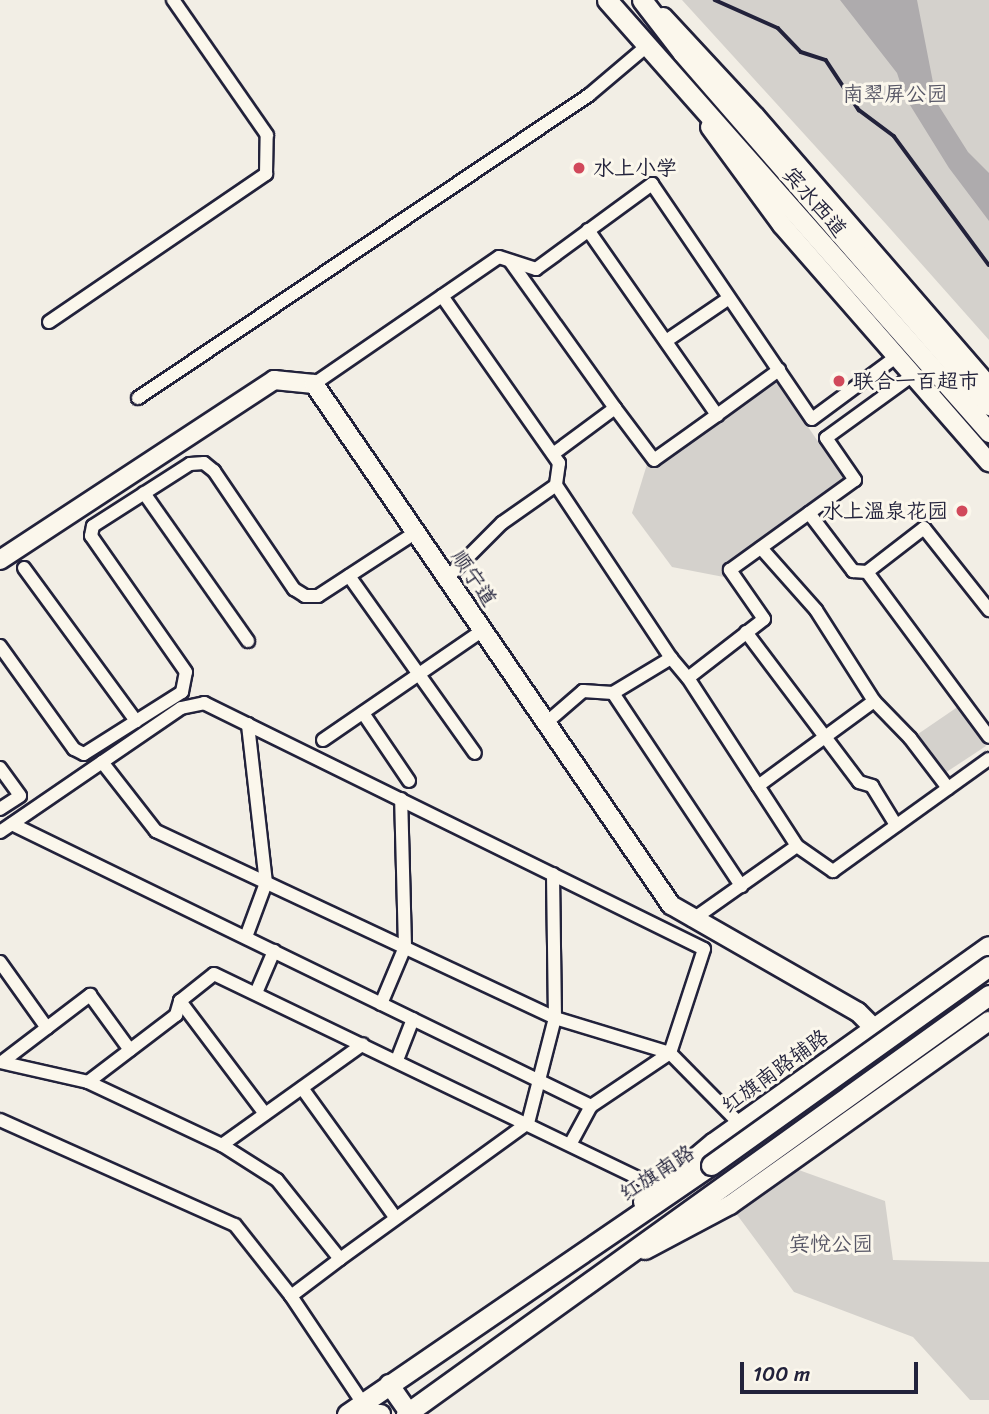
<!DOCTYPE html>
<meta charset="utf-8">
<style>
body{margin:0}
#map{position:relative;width:989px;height:1414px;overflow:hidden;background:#f2eee5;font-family:Sriracha,"LXGW WenKai TC",sans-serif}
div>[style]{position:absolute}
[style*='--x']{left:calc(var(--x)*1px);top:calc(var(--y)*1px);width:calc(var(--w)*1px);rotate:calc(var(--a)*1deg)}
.green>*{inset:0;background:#d4d1cc}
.water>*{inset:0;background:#aeabad}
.roads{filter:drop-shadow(2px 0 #22223b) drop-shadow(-2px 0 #22223b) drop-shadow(0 2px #22223b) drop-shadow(0 -2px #22223b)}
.street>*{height:12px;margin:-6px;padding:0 6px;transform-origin:6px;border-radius:6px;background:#fbf7ec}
.secondary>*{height:18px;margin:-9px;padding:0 9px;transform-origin:9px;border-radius:9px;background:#fbf7ec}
.primary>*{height:19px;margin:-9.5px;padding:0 9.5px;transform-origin:9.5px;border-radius:9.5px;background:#fbf7ec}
.rail>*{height:3.5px;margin:-1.75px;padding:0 1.75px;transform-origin:1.75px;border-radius:1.75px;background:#22223b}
.bridges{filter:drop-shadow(2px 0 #22223b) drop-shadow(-2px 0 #22223b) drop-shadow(0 2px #22223b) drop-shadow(0 -2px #22223b)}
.primary-bridge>*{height:19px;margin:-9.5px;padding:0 9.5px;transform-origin:9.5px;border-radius:9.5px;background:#fbf7ec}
.dots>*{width:19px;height:19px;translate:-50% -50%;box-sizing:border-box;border:4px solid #fbf7ec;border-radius:50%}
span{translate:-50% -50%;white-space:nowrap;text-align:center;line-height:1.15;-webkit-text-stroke:6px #fbf7ec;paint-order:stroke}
.park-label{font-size:21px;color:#575766}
.poi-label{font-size:21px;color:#22223b}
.left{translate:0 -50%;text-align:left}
.right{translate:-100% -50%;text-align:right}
.street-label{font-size:21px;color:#22223b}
.scale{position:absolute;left:740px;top:1362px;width:178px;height:32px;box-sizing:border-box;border:4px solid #22223b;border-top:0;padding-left:9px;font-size:21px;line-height:24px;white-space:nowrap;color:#22223b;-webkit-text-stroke:5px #fbf7ec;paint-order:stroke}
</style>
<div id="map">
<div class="green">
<div style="clip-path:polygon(682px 0,989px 0,989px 340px,886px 224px)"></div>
<div style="clip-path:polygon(774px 377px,849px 487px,729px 578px,672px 567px,632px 513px,648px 461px)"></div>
<div style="clip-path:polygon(959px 706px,986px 746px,945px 773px,918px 734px)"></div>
<div style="clip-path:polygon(796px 1169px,885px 1201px,893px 1260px,989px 1262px,989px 1400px,970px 1400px,913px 1337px,794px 1292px,735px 1212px)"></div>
</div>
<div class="water">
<div style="clip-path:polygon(840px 0,917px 0,937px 103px,968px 152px,989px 173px,989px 221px,949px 168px,905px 97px,897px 73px)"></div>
</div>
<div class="roads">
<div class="street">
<div style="--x:588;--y:230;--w:226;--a:55.1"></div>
<div style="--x:717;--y:415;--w:77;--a:144.5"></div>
<div style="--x:654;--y:460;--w:65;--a:-126.9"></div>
<div style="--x:510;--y:261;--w:181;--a:54.5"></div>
<div style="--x:615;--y:408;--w:77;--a:143.4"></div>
<div style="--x:442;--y:296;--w:204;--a:55"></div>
<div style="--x:559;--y:463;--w:22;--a:98"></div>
<div style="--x:49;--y:322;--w:263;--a:-34.3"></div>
<div style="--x:266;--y:174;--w:39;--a:-89"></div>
<div style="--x:267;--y:135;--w:165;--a:-124.8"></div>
<div style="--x:666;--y:341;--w:76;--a:-34.3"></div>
<div style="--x:314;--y:384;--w:224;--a:-34.5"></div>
<div style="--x:499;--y:257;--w:39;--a:18"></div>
<div style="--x:536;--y:269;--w:144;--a:-36.2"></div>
<div style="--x:652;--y:184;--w:284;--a:55.8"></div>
<div style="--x:812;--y:419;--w:106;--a:-36.5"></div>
<div style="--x:138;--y:398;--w:543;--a:-33.89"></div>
<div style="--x:589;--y:95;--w:76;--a:-40.2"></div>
<div style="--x:717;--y:415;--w:77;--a:-36"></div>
<div style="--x:144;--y:493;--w:181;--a:54.9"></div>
<div style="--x:809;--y:513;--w:73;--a:52.8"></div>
<div style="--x:853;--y:571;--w:14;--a:4"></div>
<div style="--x:867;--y:572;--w:205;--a:53.5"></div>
<div style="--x:761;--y:548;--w:83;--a:48.4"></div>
<div style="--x:816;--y:610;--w:108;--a:57.5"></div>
<div style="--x:24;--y:568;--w:190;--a:53.8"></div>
<div style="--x:867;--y:572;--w:72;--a:-37.7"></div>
<div style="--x:924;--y:528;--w:105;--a:51.6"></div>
<div style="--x:349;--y:576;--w:217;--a:54.6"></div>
<div style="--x:447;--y:578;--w:78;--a:-45"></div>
<div style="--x:502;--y:523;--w:66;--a:-35.1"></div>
<div style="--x:556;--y:485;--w:208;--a:56.4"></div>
<div style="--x:746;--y:632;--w:188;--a:53"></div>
<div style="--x:859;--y:782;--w:14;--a:17"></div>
<div style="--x:872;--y:786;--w:46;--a:58.4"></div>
<div style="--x:0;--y:646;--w:127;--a:54.3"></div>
<div style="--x:74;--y:749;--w:11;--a:27"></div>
<div style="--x:84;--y:754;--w:116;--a:-32.3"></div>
<div style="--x:182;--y:692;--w:20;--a:-79"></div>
<div style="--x:186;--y:672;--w:166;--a:-124.9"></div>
<div style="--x:91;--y:536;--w:10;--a:-79"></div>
<div style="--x:93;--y:526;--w:115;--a:-32.6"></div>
<div style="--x:190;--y:464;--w:14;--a:-4"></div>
<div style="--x:204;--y:463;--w:13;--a:39"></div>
<div style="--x:214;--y:471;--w:143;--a:55.9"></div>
<div style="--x:294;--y:589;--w:13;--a:32"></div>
<div style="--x:305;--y:596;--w:13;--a:0"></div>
<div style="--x:318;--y:596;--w:117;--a:-33.1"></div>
<div style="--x:688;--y:678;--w:200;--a:57"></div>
<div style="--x:613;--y:693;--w:232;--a:56.4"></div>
<div style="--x:363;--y:713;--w:82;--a:55.9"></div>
<div style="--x:546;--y:723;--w:49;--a:-40.9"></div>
<div style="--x:583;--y:691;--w:30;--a:4"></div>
<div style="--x:613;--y:693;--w:68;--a:-31.1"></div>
<div style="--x:671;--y:658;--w:26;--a:50"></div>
<div style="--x:688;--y:678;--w:96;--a:-37.8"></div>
<div style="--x:764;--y:619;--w:60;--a:-124.8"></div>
<div style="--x:730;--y:570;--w:154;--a:-35.8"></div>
<div style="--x:855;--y:480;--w:51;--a:-124.6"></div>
<div style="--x:826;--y:438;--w:107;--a:-35.9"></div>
<div style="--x:323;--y:740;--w:194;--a:-34.5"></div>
<div style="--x:102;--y:762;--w:88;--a:52"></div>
<div style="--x:156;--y:831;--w:441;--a:25.1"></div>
<div style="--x:555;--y:1018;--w:120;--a:16.9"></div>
<div style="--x:670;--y:1053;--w:100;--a:45.4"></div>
<div style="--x:0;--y:768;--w:34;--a:54"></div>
<div style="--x:20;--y:796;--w:24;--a:147"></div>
<div style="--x:758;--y:786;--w:144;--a:-36.2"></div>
<div style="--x:874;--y:701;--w:52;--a:45.8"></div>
<div style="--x:910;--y:738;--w:63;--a:52.8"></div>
<div style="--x:12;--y:824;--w:644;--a:25.97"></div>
<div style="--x:0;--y:832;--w:219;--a:-34.4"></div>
<div style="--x:181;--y:708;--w:24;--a:-12"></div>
<div style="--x:204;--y:703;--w:557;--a:26.2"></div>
<div style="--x:704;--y:949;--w:109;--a:108.1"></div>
<div style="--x:670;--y:1053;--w:95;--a:146.1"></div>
<div style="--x:591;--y:1106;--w:42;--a:118.4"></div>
<div style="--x:692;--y:920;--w:128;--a:-35.2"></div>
<div style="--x:797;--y:846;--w:44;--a:34.8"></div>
<div style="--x:833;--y:871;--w:192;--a:-35.7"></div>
<div style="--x:246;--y:937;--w:58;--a:-69.7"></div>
<div style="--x:266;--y:883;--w:160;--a:-96.5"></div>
<div style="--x:0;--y:962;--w:81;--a:54.5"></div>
<div style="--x:256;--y:993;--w:46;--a:-66.8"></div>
<div style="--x:180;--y:1001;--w:141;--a:53"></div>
<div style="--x:381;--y:1004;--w:62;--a:-67.2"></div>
<div style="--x:405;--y:947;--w:148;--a:-91.5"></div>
<div style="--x:397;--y:1060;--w:44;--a:-68.7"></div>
<div style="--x:0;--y:1062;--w:90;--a:12.8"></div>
<div style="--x:88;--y:1082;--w:148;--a:25.2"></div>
<div style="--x:222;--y:1145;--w:65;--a:32.5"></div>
<div style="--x:277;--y:1180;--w:101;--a:51.4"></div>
<div style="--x:340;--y:1259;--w:232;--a:-35.9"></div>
<div style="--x:528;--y:1123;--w:108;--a:-75.6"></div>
<div style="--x:555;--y:1018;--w:144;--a:-90.8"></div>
<div style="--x:2;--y:1062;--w:111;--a:-37.3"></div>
<div style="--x:90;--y:995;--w:68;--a:54"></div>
<div style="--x:88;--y:1082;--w:111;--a:-37.3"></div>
<div style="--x:176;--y:1015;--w:15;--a:-74"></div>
<div style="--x:180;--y:1001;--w:43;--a:-38.5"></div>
<div style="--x:214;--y:974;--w:495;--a:25.7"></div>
<div style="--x:302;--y:1088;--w:159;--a:54.2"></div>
<div style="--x:0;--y:1120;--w:257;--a:24.1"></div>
<div style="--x:235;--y:1225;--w:90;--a:51.7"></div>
<div style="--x:291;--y:1296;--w:135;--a:56.2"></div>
<div style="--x:222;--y:1145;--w:173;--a:-35.6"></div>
<div style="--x:291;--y:1296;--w:61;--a:-37.1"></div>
</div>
<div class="secondary">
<div style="--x:663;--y:17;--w:135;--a:47.1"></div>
<div style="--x:755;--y:116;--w:357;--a:49.1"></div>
<div style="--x:710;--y:127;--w:122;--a:53.7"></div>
<div style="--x:782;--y:225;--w:315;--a:48.9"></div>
<div style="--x:0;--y:560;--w:328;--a:-33.3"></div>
<div style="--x:274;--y:380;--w:40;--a:5.7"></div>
<div style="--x:314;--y:384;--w:632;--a:55.58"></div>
<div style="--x:671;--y:905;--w:215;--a:29.8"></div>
<div style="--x:858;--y:1012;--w:23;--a:45"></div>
<div style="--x:643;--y:1202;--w:92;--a:-40.1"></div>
<div style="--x:713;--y:1143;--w:339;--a:-35.5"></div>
<div style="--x:645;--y:1250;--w:96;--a:-27.9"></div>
<div style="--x:730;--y:1205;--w:318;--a:-35.4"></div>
<div style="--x:389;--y:1384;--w:37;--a:55"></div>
<div style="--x:367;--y:1414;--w:14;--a:0"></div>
</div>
<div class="primary">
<div style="--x:607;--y:0;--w:577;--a:48.51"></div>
<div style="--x:642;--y:0;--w:66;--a:52.4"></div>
<div style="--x:682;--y:52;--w:468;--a:49"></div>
<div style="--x:347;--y:1414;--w:441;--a:-34.4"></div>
<div style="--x:406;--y:1414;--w:718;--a:-35.7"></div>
</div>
</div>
<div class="rail">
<div style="--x:715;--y:0;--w:69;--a:24"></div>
<div style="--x:778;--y:28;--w:33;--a:46"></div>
<div style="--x:801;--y:52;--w:26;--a:18"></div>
<div style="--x:826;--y:60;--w:60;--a:56.6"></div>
<div style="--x:859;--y:110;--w:44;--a:36.6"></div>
<div style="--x:894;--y:136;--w:160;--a:53.6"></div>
</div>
<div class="bridges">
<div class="primary-bridge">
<div style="--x:711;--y:1165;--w:342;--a:-35.6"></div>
</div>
</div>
<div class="dots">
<div style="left:579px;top:168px;background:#d1495b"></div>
<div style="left:839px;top:381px;background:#d1495b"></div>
<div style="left:962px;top:511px;background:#d1495b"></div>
</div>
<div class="park-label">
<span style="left:895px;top:94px">南翠屏公园</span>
<span style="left:831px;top:1244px">宾悦公园</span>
</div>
<div class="poi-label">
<span class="left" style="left:593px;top:168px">水上小学</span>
<span class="left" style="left:853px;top:381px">联合一百超市</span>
<span class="right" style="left:948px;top:511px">水上温泉花园</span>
</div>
<div class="street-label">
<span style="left:815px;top:202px;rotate:49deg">宾水西道</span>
<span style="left:474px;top:578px;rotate:56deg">顺宁道</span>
<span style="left:775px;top:1071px;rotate:-36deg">红旗南路辅路</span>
<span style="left:657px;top:1173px;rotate:-33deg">红旗南路</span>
</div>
<div class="scale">100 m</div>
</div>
